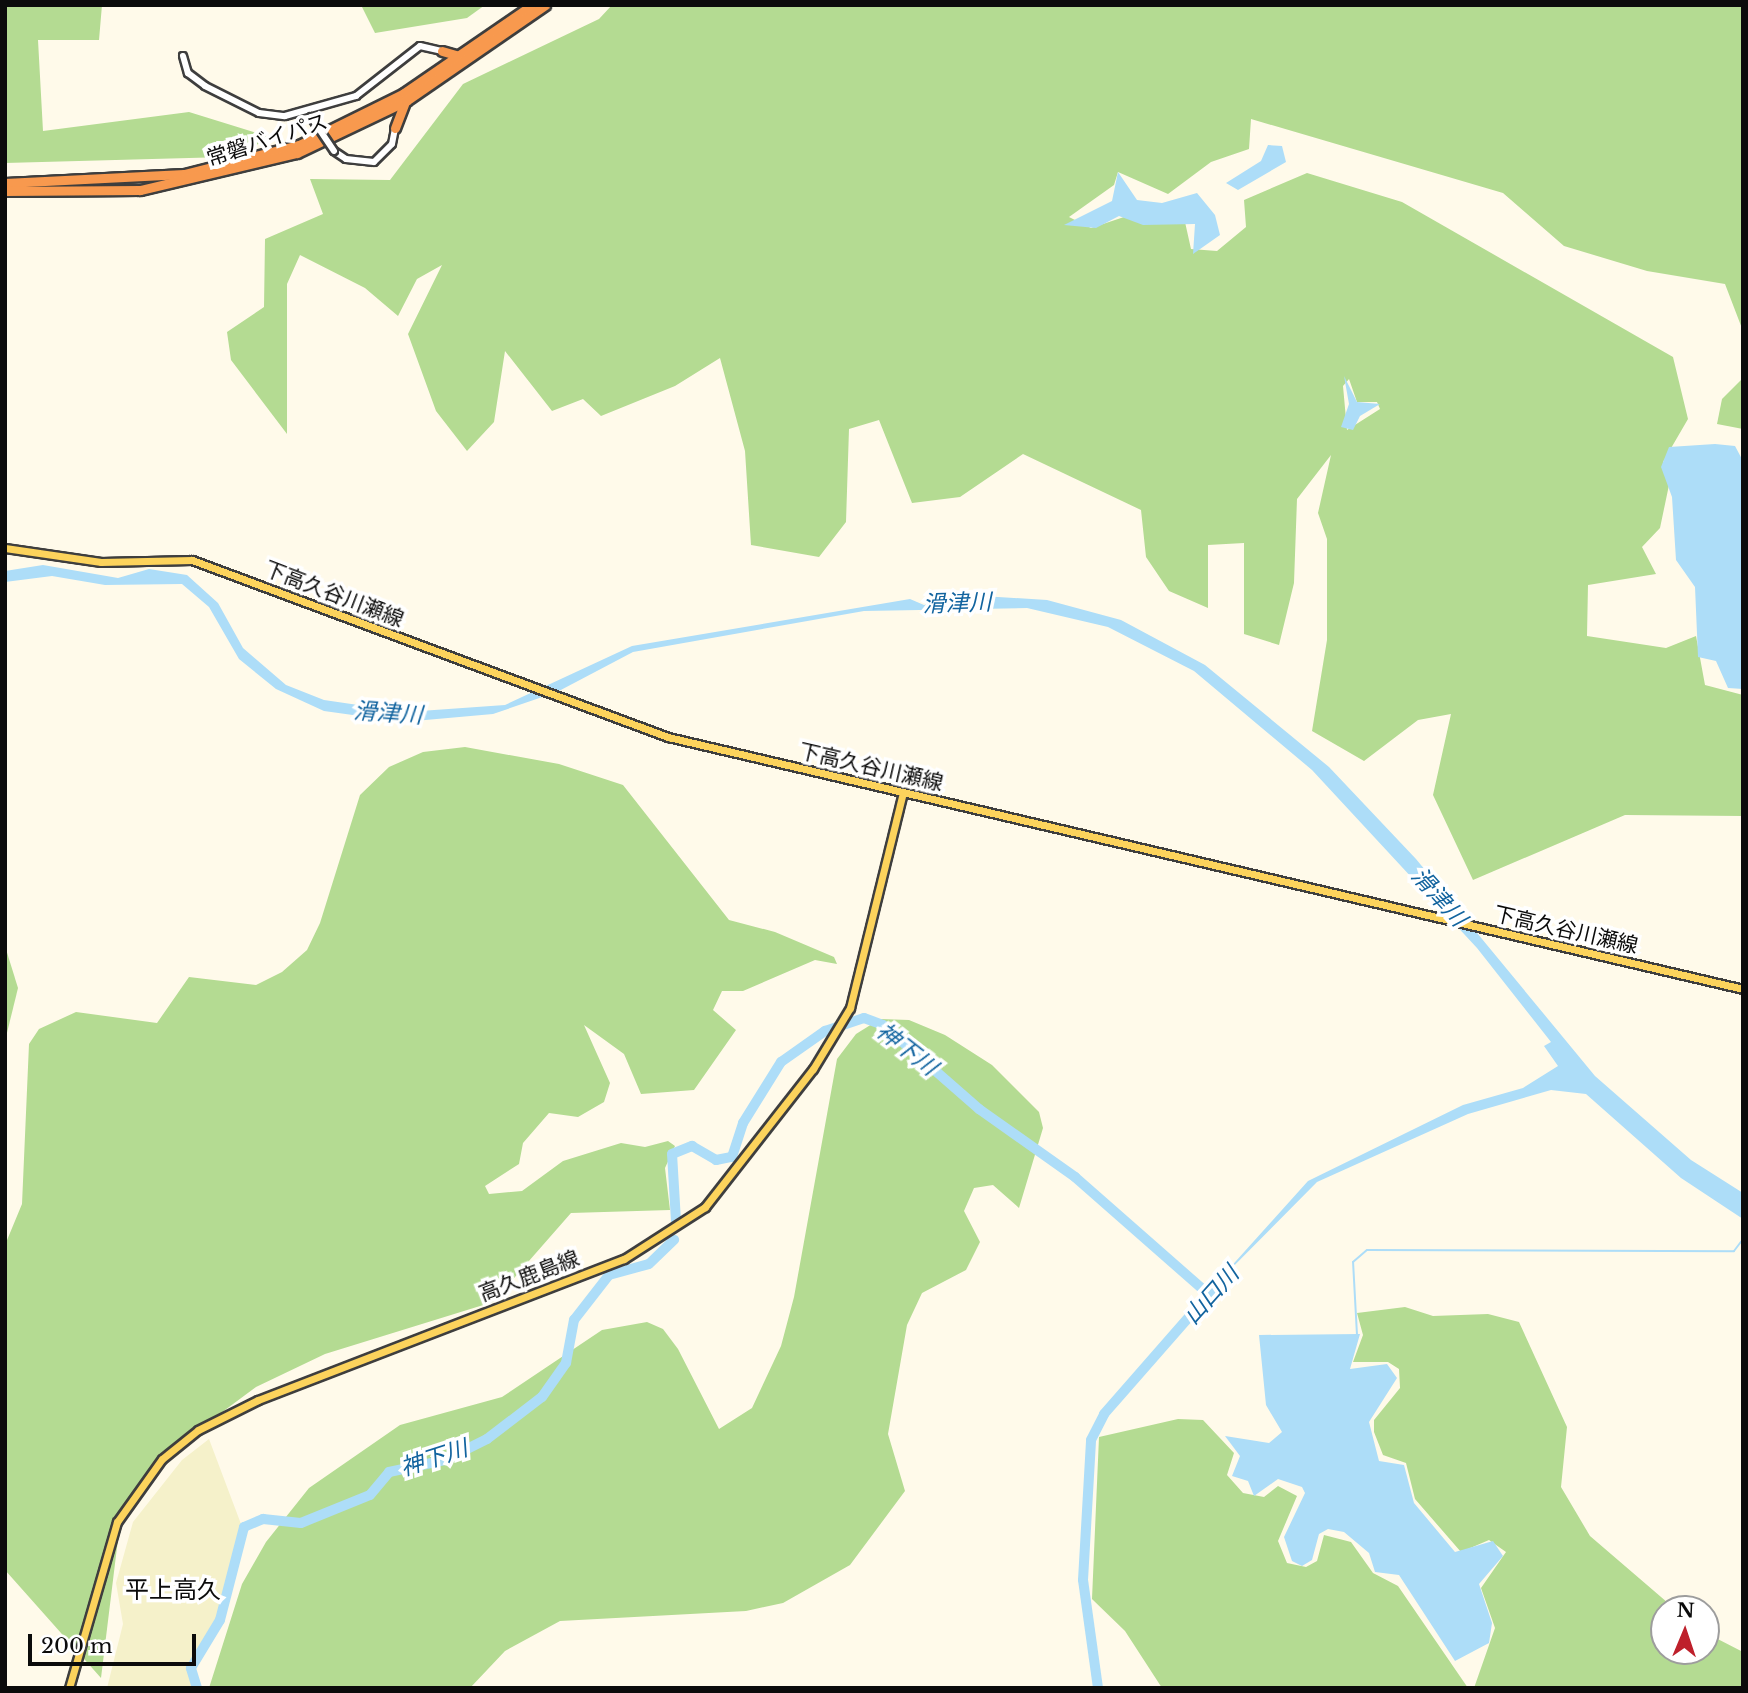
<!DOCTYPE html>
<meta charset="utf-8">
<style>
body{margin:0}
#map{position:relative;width:1748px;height:1693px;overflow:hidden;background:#fffaea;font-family:"Libre Baskerville","Noto Sans JP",serif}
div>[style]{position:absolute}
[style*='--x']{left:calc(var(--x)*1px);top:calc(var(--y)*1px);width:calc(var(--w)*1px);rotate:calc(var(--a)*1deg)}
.farmland>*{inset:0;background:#f5f1ca}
.forest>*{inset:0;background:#b4db92}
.water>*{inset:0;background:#adddf8}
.stream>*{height:2px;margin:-1px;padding:0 1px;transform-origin:1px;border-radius:1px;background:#adddf8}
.river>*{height:10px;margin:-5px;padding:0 5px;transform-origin:5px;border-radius:5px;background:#adddf8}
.roads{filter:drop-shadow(2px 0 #3e3e3e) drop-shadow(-2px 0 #3e3e3e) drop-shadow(0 2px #3e3e3e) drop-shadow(0 -2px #3e3e3e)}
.minor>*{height:6px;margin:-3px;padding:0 3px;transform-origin:3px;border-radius:3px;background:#fff}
.major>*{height:7px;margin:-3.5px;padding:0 3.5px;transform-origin:3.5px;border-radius:3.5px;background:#fcd35c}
.highway>*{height:9px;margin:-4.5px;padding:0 4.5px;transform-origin:4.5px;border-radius:4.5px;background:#f8994e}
.bridges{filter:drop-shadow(2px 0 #3e3e3e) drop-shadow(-2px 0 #3e3e3e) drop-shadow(0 2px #3e3e3e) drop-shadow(0 -2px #3e3e3e)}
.minor-bridge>*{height:6px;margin:-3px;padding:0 3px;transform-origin:3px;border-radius:3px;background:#fff}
span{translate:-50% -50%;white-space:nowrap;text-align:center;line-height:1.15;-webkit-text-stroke:7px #fff;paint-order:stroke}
.street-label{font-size:21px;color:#0b0b0b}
.water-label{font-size:23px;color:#12649f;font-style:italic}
.quarter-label{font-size:24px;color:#0b0b0b}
.frame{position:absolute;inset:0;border:7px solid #0b0b0b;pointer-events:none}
.north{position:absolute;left:1650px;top:1595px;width:70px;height:70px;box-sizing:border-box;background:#fff;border:2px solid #9d9d9d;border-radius:50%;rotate:2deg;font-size:19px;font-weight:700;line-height:28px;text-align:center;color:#0b0b0b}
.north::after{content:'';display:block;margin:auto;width:24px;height:32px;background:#be202b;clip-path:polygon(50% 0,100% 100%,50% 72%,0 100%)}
.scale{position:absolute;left:28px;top:1634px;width:168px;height:32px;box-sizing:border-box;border:4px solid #0b0b0b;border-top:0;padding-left:9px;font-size:21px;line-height:24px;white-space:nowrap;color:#0b0b0b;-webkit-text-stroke:5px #fff;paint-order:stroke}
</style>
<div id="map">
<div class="farmland">
<div style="clip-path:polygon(209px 1439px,241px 1524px,219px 1621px,194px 1657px,194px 1688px,107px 1688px,123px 1624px,116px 1583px,133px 1522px,182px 1460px)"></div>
</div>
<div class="forest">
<div style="clip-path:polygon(5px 5px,102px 5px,99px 40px,38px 40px,43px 131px,189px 112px,273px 138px,226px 157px,5px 163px)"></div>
<div style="clip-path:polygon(361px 5px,485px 5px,467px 18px,375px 33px)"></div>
<div style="clip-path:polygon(evenodd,612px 5px,1743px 5px,1743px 331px,1725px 284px,1647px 271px,1564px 246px,1503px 193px,1251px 119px,1249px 149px,1211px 162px,1168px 194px,1118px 172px,1114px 185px,1069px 217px,1091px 228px,1124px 217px,1185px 222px,1191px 249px,1217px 251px,1246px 227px,1244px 200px,1307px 173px,1402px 202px,1673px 357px,1688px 419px,1663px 462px,1669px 485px,1660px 528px,1642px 547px,1656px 574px,1588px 585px,1587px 636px,1666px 648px,1696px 636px,1705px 685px,1743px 695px,1743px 816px,1625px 815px,1473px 880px,1433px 795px,1451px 714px,1418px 720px,1364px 761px,1312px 731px,1327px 640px,1327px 539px,1318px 513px,1331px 455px,1297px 499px,1294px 583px,1279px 645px,1244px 634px,1244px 543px,1208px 545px,1208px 608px,1169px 591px,1146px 557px,1141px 510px,1023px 454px,960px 497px,912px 503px,879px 420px,849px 429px,846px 522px,819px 557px,751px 545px,745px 451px,720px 358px,675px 386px,601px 416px,583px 399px,552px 411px,505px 351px,494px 422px,467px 451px,436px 411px,408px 334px,442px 265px,417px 279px,398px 316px,365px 288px,300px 255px,287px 284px,287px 434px,231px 360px,227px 332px,264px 307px,265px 239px,323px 214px,310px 179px,390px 180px,463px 84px,599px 19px,612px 5px,1349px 379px,1357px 402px,1377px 402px,1380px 409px,1347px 430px,1343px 386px,1349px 379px)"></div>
<div style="clip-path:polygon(1743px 378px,1743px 429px,1717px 424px,1722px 399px)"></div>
<div style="clip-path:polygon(465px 747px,559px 764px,623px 785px,729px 920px,775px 932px,834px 957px,837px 964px,815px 960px,743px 991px,722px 991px,713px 1010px,736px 1030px,694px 1090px,641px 1094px,624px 1054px,584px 1025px,610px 1083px,604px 1102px,578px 1117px,549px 1113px,523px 1143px,519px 1164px,485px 1186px,489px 1194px,522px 1191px,563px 1161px,621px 1143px,645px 1147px,668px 1141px,675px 1146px,665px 1168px,670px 1210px,571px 1213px,493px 1302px,325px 1354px,256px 1387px,202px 1427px,167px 1457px,130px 1503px,119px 1531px,101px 1678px,5px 1570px,5px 1245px,22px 1204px,29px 1044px,39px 1029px,76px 1012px,157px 1023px,189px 977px,256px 985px,282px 972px,307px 950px,320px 923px,360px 795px,389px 767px,423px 752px)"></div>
<div style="clip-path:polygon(5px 946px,18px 988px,5px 1041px)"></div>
<div style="clip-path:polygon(880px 1019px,909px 1020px,945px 1035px,992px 1065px,1039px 1112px,1043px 1128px,1019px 1208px,993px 1185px,974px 1188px,964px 1211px,980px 1242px,966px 1270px,922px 1293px,907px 1325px,888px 1434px,905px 1491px,850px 1565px,783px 1603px,746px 1611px,560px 1621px,505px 1651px,470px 1688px,209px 1688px,242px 1584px,266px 1542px,309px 1488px,400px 1425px,502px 1397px,602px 1330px,647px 1322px,663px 1329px,678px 1349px,719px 1429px,752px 1408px,781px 1346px,794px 1297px,837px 1059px,856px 1034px)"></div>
<div style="clip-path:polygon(1405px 1307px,1433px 1316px,1488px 1314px,1519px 1322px,1567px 1427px,1561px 1487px,1590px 1536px,1675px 1609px,1664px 1609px,1664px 1651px,1706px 1651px,1706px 1633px,1743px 1652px,1743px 1688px,1474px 1688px,1495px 1628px,1481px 1588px,1506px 1552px,1489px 1540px,1461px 1552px,1415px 1499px,1406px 1463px,1383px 1455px,1374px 1432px,1374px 1420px,1400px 1388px,1399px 1369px,1388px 1362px,1353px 1362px,1363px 1335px,1357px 1313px)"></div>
<div style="clip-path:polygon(1178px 1419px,1203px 1420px,1234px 1453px,1227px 1475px,1243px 1493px,1264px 1497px,1278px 1486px,1297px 1496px,1278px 1541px,1287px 1563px,1306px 1567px,1317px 1561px,1324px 1535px,1351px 1542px,1373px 1573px,1398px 1586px,1468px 1688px,1162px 1688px,1125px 1631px,1092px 1599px,1099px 1437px)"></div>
</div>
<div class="water">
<div style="clip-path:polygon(1268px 145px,1282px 146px,1286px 162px,1238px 190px,1226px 183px,1261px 161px)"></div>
<div style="clip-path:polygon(1118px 172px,1137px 200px,1162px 203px,1197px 193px,1215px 215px,1220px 235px,1193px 254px,1195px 224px,1143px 225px,1119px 216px,1096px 228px,1064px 225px,1112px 201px)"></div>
<div style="clip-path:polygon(1344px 376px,1357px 402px,1380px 404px,1360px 416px,1353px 430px,1341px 427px,1349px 404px)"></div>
<div style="clip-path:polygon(1715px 444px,1735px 446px,1743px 461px,1743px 689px,1728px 688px,1716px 661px,1698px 657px,1695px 587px,1676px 560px,1672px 497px,1661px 467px,1669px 447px)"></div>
<div style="clip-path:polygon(43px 565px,118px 578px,149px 569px,187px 575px,218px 603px,243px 648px,286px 685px,324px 700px,406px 712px,505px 705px,632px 646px,910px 599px,924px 605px,966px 595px,1047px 600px,1121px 620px,1205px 665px,1329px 767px,1416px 859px,1595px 1076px,1691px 1160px,1743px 1193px,1743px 1219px,1681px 1178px,1586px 1094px,1551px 1090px,1468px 1114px,1317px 1182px,1209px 1291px,1308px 1181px,1463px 1105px,1523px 1088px,1558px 1066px,1544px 1046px,1551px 1042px,1477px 948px,1312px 770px,1194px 671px,1108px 627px,1027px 608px,864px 611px,633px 652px,557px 692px,493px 714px,403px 722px,324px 711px,276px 689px,239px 659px,209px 607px,182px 584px,105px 585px,52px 576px,5px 582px,5px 571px)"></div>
<div style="clip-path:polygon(1360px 1334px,1350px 1369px,1387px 1364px,1397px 1378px,1369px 1422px,1379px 1461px,1404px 1465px,1414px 1503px,1455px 1552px,1493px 1541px,1503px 1556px,1479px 1584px,1492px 1623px,1489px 1643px,1455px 1661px,1399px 1575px,1375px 1572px,1369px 1553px,1344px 1532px,1328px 1529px,1319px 1534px,1312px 1560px,1302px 1566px,1292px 1561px,1284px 1537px,1305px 1493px,1302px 1487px,1278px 1479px,1254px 1496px,1248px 1481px,1232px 1476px,1240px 1456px,1225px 1436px,1269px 1443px,1282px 1432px,1266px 1405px,1259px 1335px)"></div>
</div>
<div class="stream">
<div style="--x:1357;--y:1335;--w:73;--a:-93.1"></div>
<div style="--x:1353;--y:1262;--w:18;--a:-41"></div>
<div style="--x:1367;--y:1250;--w:367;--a:0.2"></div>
<div style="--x:1734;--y:1251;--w:15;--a:-53"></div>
</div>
<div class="river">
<div style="--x:676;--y:1221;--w:67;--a:-93.4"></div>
<div style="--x:672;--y:1154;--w:22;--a:-22"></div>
<div style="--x:692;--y:1146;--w:28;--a:30"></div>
<div style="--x:716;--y:1160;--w:16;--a:-11"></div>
<div style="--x:732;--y:1157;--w:36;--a:-72"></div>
<div style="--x:743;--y:1123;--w:72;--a:-58.1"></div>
<div style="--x:781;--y:1062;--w:54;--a:-35.2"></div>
<div style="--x:825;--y:1031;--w:41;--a:-18.4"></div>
<div style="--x:864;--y:1018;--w:20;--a:20"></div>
<div style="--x:883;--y:1025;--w:128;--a:41.2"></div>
<div style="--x:979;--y:1109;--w:118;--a:35.3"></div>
<div style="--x:1075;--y:1177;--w:177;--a:41.3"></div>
<div style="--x:197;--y:1688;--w:21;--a:-107"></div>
<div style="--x:191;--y:1668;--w:56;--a:-58.9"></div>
<div style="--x:220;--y:1620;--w:96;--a:-75.5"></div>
<div style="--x:244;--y:1527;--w:21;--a:-23"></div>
<div style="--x:263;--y:1519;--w:38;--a:6"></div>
<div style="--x:301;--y:1523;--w:74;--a:-22.1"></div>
<div style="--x:370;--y:1495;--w:30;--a:-50"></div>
<div style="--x:389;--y:1472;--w:57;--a:-12.1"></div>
<div style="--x:445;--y:1460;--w:47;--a:-26.6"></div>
<div style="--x:487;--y:1439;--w:69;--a:-37.4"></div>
<div style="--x:542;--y:1397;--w:42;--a:-54.8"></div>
<div style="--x:566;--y:1363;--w:44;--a:-79.5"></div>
<div style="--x:574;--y:1320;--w:57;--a:-52.1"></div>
<div style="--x:609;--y:1275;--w:41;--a:-15.4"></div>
<div style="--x:649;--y:1264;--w:35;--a:-44"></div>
<div style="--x:1098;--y:1688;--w:109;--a:-97.9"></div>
<div style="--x:1083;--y:1580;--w:140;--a:-86.7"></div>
<div style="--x:1091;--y:1440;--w:29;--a:-63"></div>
<div style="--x:1104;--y:1414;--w:173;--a:-48.8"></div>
</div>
<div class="roads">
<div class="minor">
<div style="--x:183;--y:56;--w:18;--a:74"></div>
<div style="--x:188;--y:73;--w:21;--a:37"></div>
<div style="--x:205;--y:86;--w:60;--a:26.6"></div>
<div style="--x:259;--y:113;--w:26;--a:7"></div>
<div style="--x:285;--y:116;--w:74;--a:-15.7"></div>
<div style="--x:356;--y:96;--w:81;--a:-38"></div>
<div style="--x:420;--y:46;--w:23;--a:13"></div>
<div style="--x:334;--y:151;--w:14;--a:34"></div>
<div style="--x:346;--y:159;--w:28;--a:6"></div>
<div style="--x:374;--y:162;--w:25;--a:-45"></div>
<div style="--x:392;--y:144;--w:16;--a:-79"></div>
</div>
<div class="major">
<div style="--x:5;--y:548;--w:97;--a:8.3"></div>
<div style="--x:101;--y:562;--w:91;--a:-1.3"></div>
<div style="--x:192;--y:560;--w:508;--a:20.4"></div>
<div style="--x:668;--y:737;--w:1104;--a:13.19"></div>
<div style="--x:69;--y:1688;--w:173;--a:-73.9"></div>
<div style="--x:117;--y:1522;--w:77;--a:-54.5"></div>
<div style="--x:162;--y:1459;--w:46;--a:-38.9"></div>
<div style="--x:198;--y:1430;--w:67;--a:-26.6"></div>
<div style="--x:258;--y:1400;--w:392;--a:-21.1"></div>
<div style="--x:624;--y:1259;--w:96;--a:-32.7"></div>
<div style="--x:705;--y:1207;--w:175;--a:-52"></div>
<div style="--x:813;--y:1069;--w:71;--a:-58.8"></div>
<div style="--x:850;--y:1008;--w:221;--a:-76.2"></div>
</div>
<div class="highway">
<div style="--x:442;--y:51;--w:18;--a:16"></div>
<div style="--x:395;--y:128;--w:26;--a:-69"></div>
<div style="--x:5;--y:183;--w:179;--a:-2.9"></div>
<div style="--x:184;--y:174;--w:119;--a:-14.2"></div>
<div style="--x:299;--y:145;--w:117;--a:-26.3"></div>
<div style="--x:404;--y:93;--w:155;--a:-34.5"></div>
<div style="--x:5;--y:191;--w:135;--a:-0.4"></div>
<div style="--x:140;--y:190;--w:161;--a:-13.3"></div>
<div style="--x:297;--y:153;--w:121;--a:-25.5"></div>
<div style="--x:406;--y:101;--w:169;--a:-34.6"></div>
</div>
</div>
<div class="bridges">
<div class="minor-bridge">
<div style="--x:311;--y:117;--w:41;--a:55.9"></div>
</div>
</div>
<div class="street-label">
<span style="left:267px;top:140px;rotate:-18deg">常磐バイパス</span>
<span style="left:334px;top:594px;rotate:21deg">下高久谷川瀬線</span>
<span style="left:871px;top:767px;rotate:13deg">下高久谷川瀬線</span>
<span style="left:1566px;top:930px;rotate:13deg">下高久谷川瀬線</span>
<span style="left:529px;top:1276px;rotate:-21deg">高久鹿島線</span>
</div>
<div class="water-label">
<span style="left:957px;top:603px;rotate:-2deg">滑津川</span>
<span style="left:388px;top:713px;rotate:4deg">滑津川</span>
<span style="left:1439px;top:897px;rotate:48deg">滑津川</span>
<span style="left:907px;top:1049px;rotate:38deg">神下川</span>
<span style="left:1211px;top:1295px;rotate:-48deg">山口川</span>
<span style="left:434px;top:1458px;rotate:-18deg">神下川</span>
</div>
<div class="quarter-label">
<span style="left:173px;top:1590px">平上高久</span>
</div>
<div class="frame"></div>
<div class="north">N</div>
<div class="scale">200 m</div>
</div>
